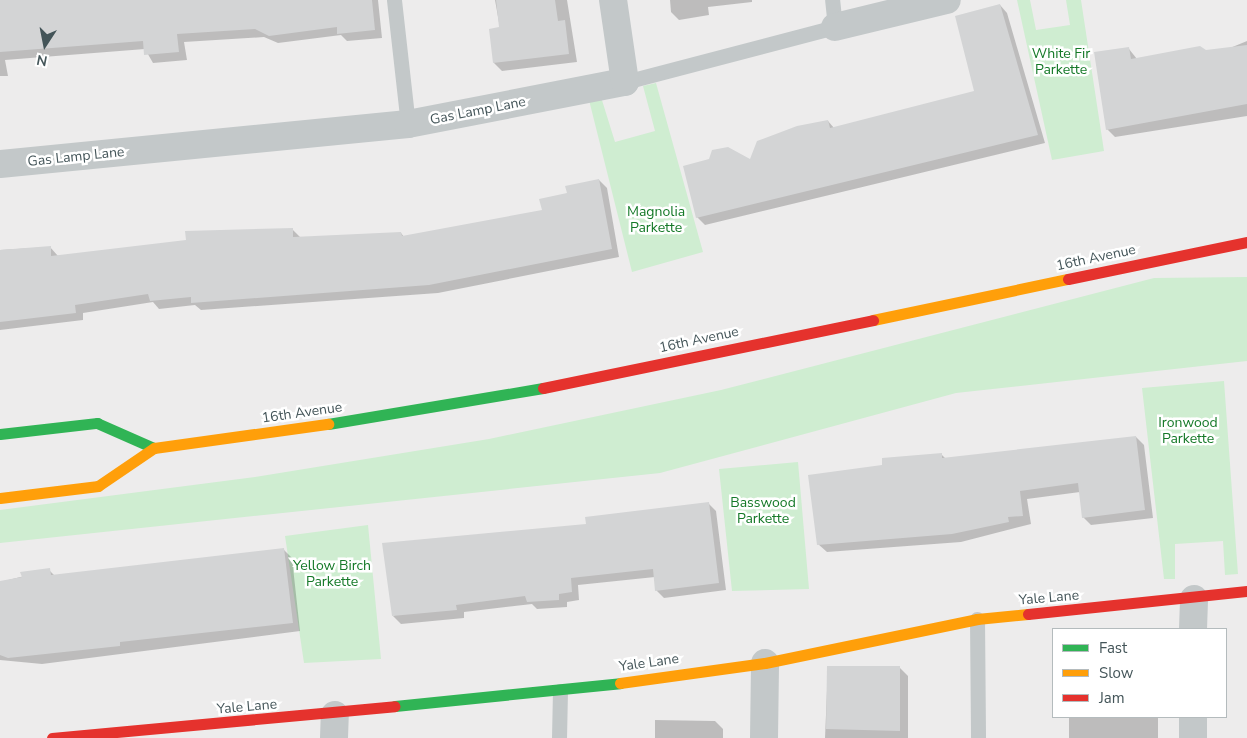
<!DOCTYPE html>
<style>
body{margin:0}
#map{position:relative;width:1247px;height:738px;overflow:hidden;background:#edecec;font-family:"Nunito Sans",sans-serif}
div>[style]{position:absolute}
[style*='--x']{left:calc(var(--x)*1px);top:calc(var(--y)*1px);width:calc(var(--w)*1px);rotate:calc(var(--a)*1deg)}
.green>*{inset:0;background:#cfedd1}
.shadow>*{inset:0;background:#0003}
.building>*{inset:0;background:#d3d4d5}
.lane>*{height:15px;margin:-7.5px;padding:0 7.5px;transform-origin:7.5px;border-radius:7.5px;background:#c3c8c9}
.street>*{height:28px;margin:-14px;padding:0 14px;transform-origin:14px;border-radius:14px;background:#c3c8c9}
.fast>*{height:11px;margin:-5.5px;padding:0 5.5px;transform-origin:5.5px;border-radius:5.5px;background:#30b455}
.slow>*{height:11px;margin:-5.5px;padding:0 5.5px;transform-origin:5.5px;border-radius:5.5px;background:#ff9f0a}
.jam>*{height:11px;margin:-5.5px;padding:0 5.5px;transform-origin:5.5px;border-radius:5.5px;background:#e5322d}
span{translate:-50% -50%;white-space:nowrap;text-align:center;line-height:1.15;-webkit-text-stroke:5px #fff;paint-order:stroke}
.park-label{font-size:14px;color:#157928}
.street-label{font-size:14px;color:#445559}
.legend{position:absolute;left:1052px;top:628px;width:175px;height:90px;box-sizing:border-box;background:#fff;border:1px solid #b4bbbd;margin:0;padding:6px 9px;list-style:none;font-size:15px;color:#445559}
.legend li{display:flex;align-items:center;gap:10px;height:25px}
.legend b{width:25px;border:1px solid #b4bbbd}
.north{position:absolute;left:20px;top:20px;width:50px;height:50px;-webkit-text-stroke:4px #fff;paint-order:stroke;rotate:191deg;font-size:14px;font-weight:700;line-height:20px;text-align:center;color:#445559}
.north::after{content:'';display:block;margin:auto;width:18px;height:22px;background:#445559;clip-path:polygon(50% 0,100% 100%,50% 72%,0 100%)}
</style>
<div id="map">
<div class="green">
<div style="clip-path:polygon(1017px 0,1030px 0,1036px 30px,1070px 25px,1066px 0,1081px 0,1104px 151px,1052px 160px)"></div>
<div style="clip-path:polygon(656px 83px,703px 252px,632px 272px,589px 100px,601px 97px,615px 142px,655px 131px,643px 86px)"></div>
<div style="clip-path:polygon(1247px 277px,1247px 361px,956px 393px,660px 473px,0 543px,0 510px,255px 477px,489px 439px,721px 390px,1154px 278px)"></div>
<div style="clip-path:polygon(1224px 381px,1238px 574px,1225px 575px,1223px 541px,1175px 544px,1175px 579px,1164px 579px,1142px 388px)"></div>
<div style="clip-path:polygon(798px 462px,809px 589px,732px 591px,719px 469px)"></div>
<div style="clip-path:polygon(368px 525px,381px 659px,304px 663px,285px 536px)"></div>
</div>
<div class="shadow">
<div style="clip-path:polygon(0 0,378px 0,382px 38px,347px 41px,341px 35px,278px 43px,264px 37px,184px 42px,187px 60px,153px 63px,145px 49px,5px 60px,8px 76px,0 76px)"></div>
<div style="clip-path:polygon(495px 0,567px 0,577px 62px,502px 71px,494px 63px,490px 30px,500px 28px)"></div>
<div style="clip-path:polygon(670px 0,752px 0,752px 2px,708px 7px,709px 15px,679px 20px,671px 12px)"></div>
<div style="clip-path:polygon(1000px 5px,1007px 13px,1045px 143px,705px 225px,697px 217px,751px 161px,828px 121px,834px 128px,976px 92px)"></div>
<div style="clip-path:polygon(1247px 41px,1247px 116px,1115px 137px,1107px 129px,1129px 49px,1137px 59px,1230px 48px)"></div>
<div style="clip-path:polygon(599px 180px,607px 188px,619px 257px,438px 293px,201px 310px,195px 305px,159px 309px,153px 302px,83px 313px,83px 320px,0 330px,0 250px,50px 247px,58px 256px,292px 229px,301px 238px,401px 233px,404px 237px,543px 211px)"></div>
<div style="clip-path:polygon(1136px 437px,1144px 445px,1153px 518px,1091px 525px,1083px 517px,1080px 492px,1027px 499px,1031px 524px,961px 542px,827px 552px,818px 544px,884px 466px,941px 454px,946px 459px)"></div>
<div style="clip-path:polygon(708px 503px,716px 511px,726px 590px,664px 598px,656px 590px,655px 577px,578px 585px,579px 600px,567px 602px,567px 607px,537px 609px,532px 604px,464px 612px,464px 618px,401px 624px,393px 616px,587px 526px)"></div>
<div style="clip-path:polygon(284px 550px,292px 558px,300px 631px,42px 664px,0 660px,0 582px,49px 570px,55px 576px)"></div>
<div style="clip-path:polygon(828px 667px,900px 668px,908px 676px,908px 738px,825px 738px)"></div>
<div style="clip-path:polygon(1069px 717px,1158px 717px,1158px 738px,1069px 738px)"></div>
<div style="clip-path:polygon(655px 720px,715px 721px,723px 729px,723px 738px,655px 738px)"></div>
</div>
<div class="building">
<div style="clip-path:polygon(0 0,372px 0,375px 30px,337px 34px,337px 27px,269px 36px,255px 29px,177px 34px,179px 52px,144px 55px,143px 41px,0 52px)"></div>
<div style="clip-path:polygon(496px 0,555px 0,558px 21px,565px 20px,569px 54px,493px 63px,489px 29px,499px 27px)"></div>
<div style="clip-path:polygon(1000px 4px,1038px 135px,696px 218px,683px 166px,709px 159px,712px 150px,728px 147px,750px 159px,757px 141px,797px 126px,828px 120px,830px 128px,974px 91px,955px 16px)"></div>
<div style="clip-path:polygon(1247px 45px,1247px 104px,1106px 130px,1094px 52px,1129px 47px,1131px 59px,1200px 46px,1206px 50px)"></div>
<div style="clip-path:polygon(599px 179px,612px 249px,429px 285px,191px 303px,191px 297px,150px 301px,148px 294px,75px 305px,76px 313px,0 322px,0 250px,51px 246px,51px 256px,186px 240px,185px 231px,293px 228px,293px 237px,401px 232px,402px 236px,542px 210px,539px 199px,567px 193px,565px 186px)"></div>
<div style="clip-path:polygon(1136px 436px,1145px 510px,1082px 518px,1078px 483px,1020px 491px,1023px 516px,1008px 517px,1009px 522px,952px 534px,817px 545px,808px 475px,882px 465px,882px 458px,942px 453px,942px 458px)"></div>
<div style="clip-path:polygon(709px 502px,719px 583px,655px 591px,653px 569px,571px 578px,572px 592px,559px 594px,559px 600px,527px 602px,525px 596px,456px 605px,457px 610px,392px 616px,382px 543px,586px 524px,585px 517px)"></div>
<div style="clip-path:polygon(284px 548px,293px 623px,120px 642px,120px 646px,8px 658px,0 655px,0 581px,22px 577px,20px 572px,50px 568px,51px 575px)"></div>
<div style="clip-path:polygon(827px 666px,900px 666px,900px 731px,826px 729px)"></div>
</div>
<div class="lane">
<div style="--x:394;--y:0;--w:125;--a:83.6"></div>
<div style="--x:625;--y:82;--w:217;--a:-14.7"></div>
<div style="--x:835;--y:27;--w:27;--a:-96"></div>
<div style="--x:977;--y:619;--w:119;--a:89.5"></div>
<div style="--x:559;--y:738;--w:47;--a:-88.8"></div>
</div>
<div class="street">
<div style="--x:835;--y:27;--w:115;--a:-13.6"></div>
<div style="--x:0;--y:164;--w:410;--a:-5.6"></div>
<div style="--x:408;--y:124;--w:221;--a:-11"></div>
<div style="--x:625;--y:82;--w:83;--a:-98.3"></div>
<div style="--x:1193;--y:629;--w:30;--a:-88"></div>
<div style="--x:334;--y:738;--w:23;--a:-88"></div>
<div style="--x:764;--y:738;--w:75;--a:-89.2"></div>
<div style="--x:1193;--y:738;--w:21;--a:-90"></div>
</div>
<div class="fast">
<div style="--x:328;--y:424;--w:218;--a:-9.5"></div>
<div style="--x:0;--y:434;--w:98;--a:-6.5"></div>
<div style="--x:97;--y:423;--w:62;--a:23.7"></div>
<div style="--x:395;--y:706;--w:226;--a:-5.8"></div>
</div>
<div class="slow">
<div style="--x:873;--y:320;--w:199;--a:-11.9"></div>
<div style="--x:0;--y:498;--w:99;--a:-7"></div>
<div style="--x:98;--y:486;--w:68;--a:-34.2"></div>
<div style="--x:154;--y:448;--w:176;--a:-7.9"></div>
<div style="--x:620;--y:683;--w:146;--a:-7.9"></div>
<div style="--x:765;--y:663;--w:217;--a:-11.7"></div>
<div style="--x:977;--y:619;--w:51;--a:-5.6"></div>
</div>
<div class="jam">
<div style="--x:1068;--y:279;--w:183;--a:-11.7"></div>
<div style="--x:543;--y:388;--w:337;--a:-11.6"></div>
<div style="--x:1028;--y:614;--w:220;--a:-6"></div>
<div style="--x:52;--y:738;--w:344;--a:-5.3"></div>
</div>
<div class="park-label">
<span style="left:1061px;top:62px">White Fir<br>Parkette</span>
<span style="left:656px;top:220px">Magnolia<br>Parkette</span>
<span style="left:1188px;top:431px">Ironwood<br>Parkette</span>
<span style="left:763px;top:511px">Basswood<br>Parkette</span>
<span style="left:332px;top:574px">Yellow Birch<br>Parkette</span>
</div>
<div class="street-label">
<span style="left:478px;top:111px;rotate:-11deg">Gas Lamp Lane</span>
<span style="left:76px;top:157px;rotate:-6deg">Gas Lamp Lane</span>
<span style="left:1096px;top:258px;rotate:-12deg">16th Avenue</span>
<span style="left:699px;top:340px;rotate:-12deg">16th Avenue</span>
<span style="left:302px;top:413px;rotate:-8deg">16th Avenue</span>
<span style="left:1049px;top:598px;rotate:-5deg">Yale Lane</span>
<span style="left:649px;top:663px;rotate:-8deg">Yale Lane</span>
<span style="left:247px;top:707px;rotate:-5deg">Yale Lane</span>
</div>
<ul class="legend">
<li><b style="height:6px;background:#30b455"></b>Fast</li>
<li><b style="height:6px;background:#ff9f0a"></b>Slow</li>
<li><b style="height:6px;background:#e5322d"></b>Jam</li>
</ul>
<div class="north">N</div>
</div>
